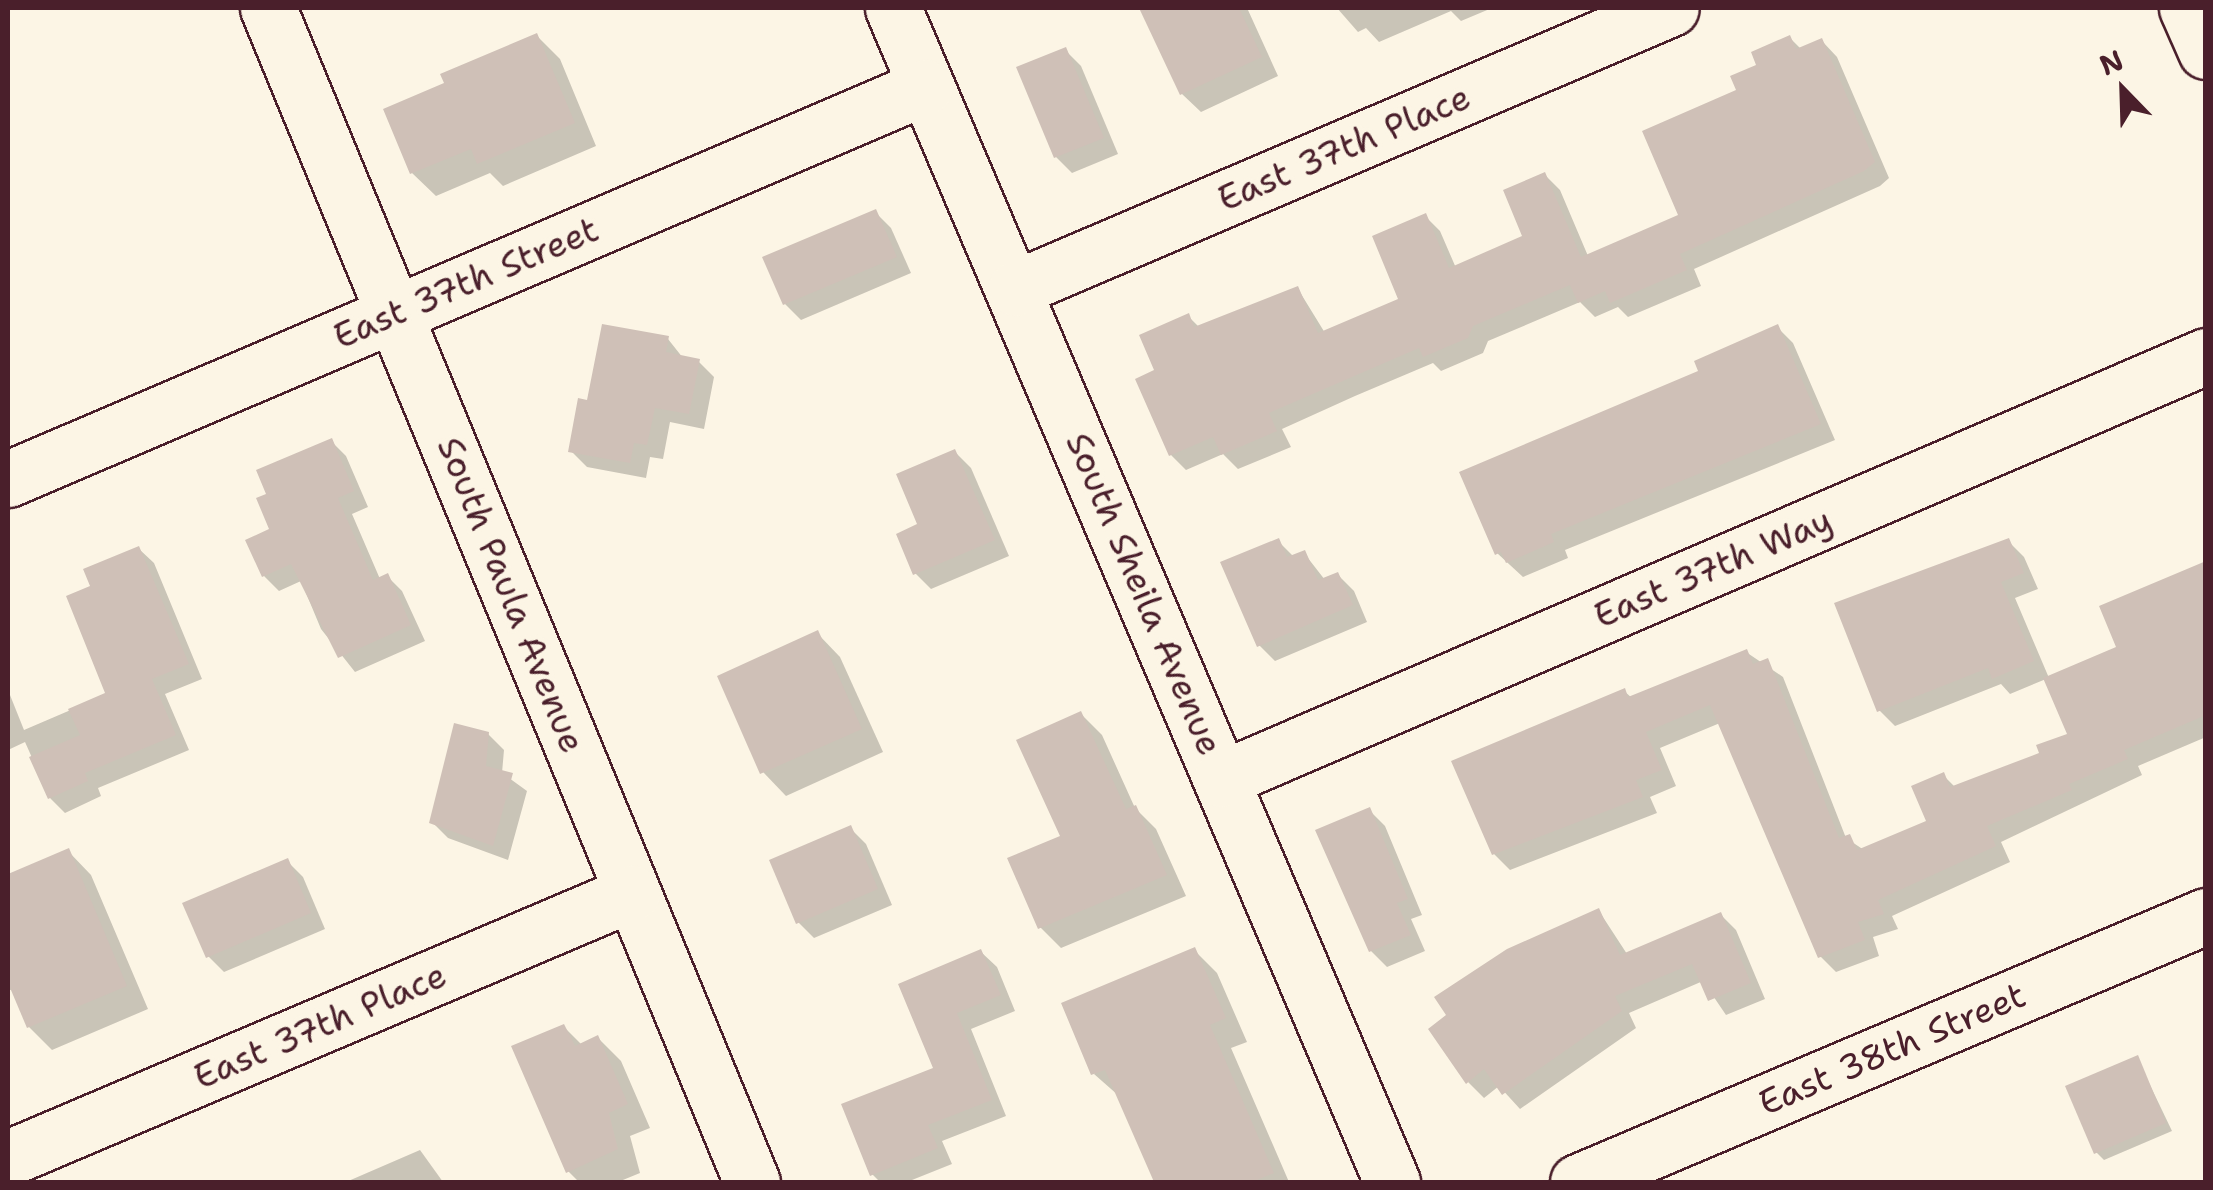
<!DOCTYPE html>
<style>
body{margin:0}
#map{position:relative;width:2213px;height:1190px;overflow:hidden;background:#fcf5e5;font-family:"Shantell Sans",sans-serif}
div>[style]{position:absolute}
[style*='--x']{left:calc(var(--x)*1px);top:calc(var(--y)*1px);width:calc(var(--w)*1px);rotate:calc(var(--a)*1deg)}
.shadow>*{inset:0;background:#0003}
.building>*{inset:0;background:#cfc0b7}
.roads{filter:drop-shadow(2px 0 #4a1f2b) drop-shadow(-2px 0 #4a1f2b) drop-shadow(0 2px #4a1f2b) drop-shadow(0 -2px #4a1f2b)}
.minor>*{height:55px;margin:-27.5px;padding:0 27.5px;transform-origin:27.5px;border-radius:27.5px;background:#fcf5e5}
.major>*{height:55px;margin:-27.5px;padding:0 27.5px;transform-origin:27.5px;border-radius:27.5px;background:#fcf5e5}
span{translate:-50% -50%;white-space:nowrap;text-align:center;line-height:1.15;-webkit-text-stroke:9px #fcf5e5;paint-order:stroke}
.street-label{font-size:35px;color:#4a1f2b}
.frame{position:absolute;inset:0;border:10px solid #4a1f2b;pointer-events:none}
.north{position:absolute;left:2073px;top:40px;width:100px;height:100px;-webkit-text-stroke:8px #fcf5e5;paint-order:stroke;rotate:337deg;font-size:28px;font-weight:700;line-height:40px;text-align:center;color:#4a1f2b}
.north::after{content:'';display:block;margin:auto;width:35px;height:45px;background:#4a1f2b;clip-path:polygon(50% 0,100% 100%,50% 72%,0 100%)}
</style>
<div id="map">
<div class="shadow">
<div style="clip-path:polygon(1142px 8px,1253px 8px,1248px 10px,1278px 76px,1201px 112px,1182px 94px)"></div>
<div style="clip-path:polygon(1337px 8px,1492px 8px,1461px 21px,1451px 11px,1379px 42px,1366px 28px,1358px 32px)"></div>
<div style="clip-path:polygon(537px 36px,560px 59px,596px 146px,503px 186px,490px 173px,436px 196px,412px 173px,447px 84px)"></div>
<div style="clip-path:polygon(1790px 38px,1802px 50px,1822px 41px,1837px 57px,1889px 178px,1880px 186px,1694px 269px,1701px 286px,1628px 317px,1618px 307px,1595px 317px,1580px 302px,1488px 341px,1483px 353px,1441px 371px,1433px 363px,1355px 396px,1282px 429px,1291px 447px,1238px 469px,1223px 454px,1186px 470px,1171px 455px,1158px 372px,1188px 316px,1199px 327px,1298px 289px,1325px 333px,1402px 300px,1425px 216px,1440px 231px,1456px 268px,1526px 238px,1545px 175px,1560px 190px,1588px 256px,1682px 217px,1740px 91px)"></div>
<div style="clip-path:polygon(1065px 50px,1081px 66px,1118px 154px,1072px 173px,1056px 157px)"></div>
<div style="clip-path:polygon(875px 212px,891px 228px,911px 273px,801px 320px,785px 304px)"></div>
<div style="clip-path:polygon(1777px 327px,1793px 343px,1835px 440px,1565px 550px,1568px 558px,1523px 577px,1497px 553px,1702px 372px)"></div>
<div style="clip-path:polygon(668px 339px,683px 358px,698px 361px,714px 377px,704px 429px,670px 422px,663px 459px,650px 457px,646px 478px,587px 467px,571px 451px,589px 403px)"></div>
<div style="clip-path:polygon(331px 441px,346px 456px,368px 507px,352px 514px,380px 579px,387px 576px,402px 591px,425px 641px,355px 672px,321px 629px,301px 581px,279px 591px,264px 576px,272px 531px,269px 495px)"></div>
<div style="clip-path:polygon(955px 452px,971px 468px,1009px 556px,931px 589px,915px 573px)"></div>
<div style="clip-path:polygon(1278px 541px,1294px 557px,1304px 553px,1325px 580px,1338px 575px,1354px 591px,1367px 622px,1275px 661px,1259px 645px)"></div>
<div style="clip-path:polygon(2008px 541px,2024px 557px,2038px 589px,2015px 598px,2049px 678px,2119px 648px,2206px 571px,2206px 737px,2138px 766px,2142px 775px,2001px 842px,2010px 862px,1892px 916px,1898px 929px,1873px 937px,1879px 956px,1836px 972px,1820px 956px,1720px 723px,1660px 748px,1676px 786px,1650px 797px,1657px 813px,1510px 870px,1494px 854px,1624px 691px,1632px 698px,1746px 652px,1783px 677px,1846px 838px,1864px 850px,1929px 823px,1943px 775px,1956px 788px,2042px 754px,2071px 735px,2046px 679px,2010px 694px,2001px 684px,1895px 726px,1879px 710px)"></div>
<div style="clip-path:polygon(139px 549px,154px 563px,202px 679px,165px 694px,189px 750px,98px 788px,101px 796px,65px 813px,50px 798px,25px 742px,8px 750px,8px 690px,24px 730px,108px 694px,93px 587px)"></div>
<div style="clip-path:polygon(817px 633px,840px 657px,883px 752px,786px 796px,763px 772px)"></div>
<div style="clip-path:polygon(1081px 714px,1102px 735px,1135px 808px,1156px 829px,1186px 896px,1061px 948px,1040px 927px,1064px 837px)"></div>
<div style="clip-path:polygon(488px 734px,504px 750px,502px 773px,527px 791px,508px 860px,448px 838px,432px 822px)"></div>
<div style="clip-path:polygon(1369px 810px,1385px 826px,1422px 915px,1411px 919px,1425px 951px,1387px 967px,1371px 951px)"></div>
<div style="clip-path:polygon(850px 828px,866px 844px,892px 905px,814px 938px,798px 922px)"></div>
<div style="clip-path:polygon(68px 851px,91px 875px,148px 1009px,52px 1050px,29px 1027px,13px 989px,8px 991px,8px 877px)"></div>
<div style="clip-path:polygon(287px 861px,303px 877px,325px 929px,224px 972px,208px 956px)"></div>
<div style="clip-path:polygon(1599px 911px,1627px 954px,1721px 915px,1736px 930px,1765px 999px,1726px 1015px,1703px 981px,1629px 1013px,1636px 1028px,1520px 1109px,1499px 1086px,1484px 1098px,1468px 1082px)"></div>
<div style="clip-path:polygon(1194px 950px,1217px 973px,1247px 1042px,1231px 1048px,1289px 1182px,1156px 1182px,1119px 1096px,1094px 1074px)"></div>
<div style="clip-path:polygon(981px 952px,997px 967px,1015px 1011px,971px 1029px,1006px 1116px,942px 1141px,952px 1164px,907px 1182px,880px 1182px,872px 1174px,936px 1069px,902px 985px)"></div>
<div style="clip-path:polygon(564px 1027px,582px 1045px,598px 1038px,621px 1061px,650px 1128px,630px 1136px,640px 1173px,618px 1182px,579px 1182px,568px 1171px)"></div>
<div style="clip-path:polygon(2137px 1058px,2172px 1131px,2104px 1160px,2096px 1152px)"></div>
<div style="clip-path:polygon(420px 1150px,443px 1182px,346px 1182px)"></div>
</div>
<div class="building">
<div style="clip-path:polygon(1139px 8px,1239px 8px,1262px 57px,1180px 95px)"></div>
<div style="clip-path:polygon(537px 33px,575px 123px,477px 164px,471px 149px,410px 174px,383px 109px,444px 83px,440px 74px)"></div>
<div style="clip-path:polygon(1790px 35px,1796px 49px,1822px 38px,1875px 162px,1864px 171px,1680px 254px,1687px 270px,1610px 303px,1605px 291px,1578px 303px,1570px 285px,1473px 326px,1468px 338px,1423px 357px,1419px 348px,1269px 413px,1277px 431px,1221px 455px,1213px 437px,1169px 456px,1135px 379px,1154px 370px,1139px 335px,1189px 313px,1194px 327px,1298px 286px,1318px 333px,1398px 299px,1372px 236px,1426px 213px,1449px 268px,1522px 236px,1503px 190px,1545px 172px,1581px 257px,1678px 215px,1642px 131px,1736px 90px,1730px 76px,1756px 65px,1751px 52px)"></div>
<div style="clip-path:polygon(1066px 47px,1104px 138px,1054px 158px,1016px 67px)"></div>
<div style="clip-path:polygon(876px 209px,897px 257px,783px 305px,762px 257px)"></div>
<div style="clip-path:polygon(602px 324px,669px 336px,666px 352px,700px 359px,689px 414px,655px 408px,647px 445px,634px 443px,630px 463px,568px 452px,578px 398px,587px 400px)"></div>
<div style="clip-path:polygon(1778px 324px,1821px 424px,1551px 534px,1554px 542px,1506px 563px,1501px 552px,1495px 555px,1459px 472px,1698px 371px,1694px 361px)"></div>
<div style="clip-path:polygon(332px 438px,354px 491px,338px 498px,373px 580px,388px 573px,411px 625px,338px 658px,291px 564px,262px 577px,245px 540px,269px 529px,256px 498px,266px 494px,256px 470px)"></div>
<div style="clip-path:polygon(955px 449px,995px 540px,913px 575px,896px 534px,917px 524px,896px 474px)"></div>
<div style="clip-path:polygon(1279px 538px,1287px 557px,1305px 550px,1318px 580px,1338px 572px,1353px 605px,1257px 647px,1220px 562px)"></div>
<div style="clip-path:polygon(2009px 538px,2024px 573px,2001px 582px,2034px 661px,1992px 679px,1988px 668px,1877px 712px,1834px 603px)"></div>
<div style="clip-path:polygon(139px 546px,189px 664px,152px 679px,176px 735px,85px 773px,88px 781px,48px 799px,29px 757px,80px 735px,68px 709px,105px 693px,66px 596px,90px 586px,83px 569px)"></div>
<div style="clip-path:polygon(2206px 561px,2206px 715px,2124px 750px,2128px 759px,2069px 784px,2072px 790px,1987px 826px,1996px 846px,1878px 900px,1884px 914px,1858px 922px,1865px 940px,1818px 958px,1710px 705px,1646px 732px,1662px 770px,1636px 780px,1643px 797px,1492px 855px,1451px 761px,1625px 688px,1628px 697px,1747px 649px,1753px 664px,1768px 658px,1839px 838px,1850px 834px,1857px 850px,1926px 821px,1911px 786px,1944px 772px,1950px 787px,2039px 753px,2036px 745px,2067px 734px,2043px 678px,2116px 647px,2099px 606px)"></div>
<div style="clip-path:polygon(818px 630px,862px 729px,760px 774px,717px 676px)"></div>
<div style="clip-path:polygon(1081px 711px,1126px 809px,1136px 805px,1167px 875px,1038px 929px,1007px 858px,1060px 836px,1016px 740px)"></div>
<div style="clip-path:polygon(454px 723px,489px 732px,486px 766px,513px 773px,493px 846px,429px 823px)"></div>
<div style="clip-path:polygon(1370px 807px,1408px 899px,1397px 903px,1411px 935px,1369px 952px,1315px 830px)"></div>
<div style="clip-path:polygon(851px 825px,878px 889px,796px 924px,769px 860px)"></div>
<div style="clip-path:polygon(69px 848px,127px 986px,27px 1028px,8px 983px,8px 874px)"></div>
<div style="clip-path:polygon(288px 858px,311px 913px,206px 958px,182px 903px)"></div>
<div style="clip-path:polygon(1599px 908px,1620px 955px,1721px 912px,1751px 983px,1708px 1001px,1692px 964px,1615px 996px,1622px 1011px,1502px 1095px,1484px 1069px,1466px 1084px,1428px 1029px,1446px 1015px,1434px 997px,1507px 949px)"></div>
<div style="clip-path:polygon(1195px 947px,1226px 1018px,1210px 1025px,1274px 1173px,1252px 1182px,1154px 1182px,1105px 1070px,1091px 1075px,1061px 1003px)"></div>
<div style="clip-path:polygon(981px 949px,1001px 995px,957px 1013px,992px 1100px,928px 1125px,938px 1148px,870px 1176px,841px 1104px,933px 1068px,898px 984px)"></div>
<div style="clip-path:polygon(564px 1024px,575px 1046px,598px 1035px,628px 1104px,609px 1113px,618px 1149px,566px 1173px,511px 1046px)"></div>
<div style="clip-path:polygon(2138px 1055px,2166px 1123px,2094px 1154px,2065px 1086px)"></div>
</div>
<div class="roads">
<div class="minor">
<div style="--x:268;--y:8;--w:1270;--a:67.6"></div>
<div style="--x:893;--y:8;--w:1276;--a:66.97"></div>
<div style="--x:1016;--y:288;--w:712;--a:-23.15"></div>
<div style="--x:8;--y:479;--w:997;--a:-23.15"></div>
<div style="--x:1221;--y:779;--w:1072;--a:-23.24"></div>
<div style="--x:8;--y:1158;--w:678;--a:-23.01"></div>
<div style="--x:1578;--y:1182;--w:682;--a:-22.96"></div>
</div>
<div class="major">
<div style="--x:2187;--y:8;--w:47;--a:66.2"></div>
</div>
</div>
<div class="street-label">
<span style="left:1344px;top:148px;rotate:-23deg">East 37th Place</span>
<span style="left:466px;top:283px;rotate:-23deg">East 37th Street</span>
<span style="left:1713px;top:568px;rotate:-23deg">East 37th Way</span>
<span style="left:1144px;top:594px;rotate:67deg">South Sheila Avenue</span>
<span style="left:511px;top:595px;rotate:68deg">South Paula Avenue</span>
<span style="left:320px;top:1026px;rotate:-23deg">East 37th Place</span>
<span style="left:1892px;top:1049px;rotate:-23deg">East 38th Street</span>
</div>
<div class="frame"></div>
<div class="north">N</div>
</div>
